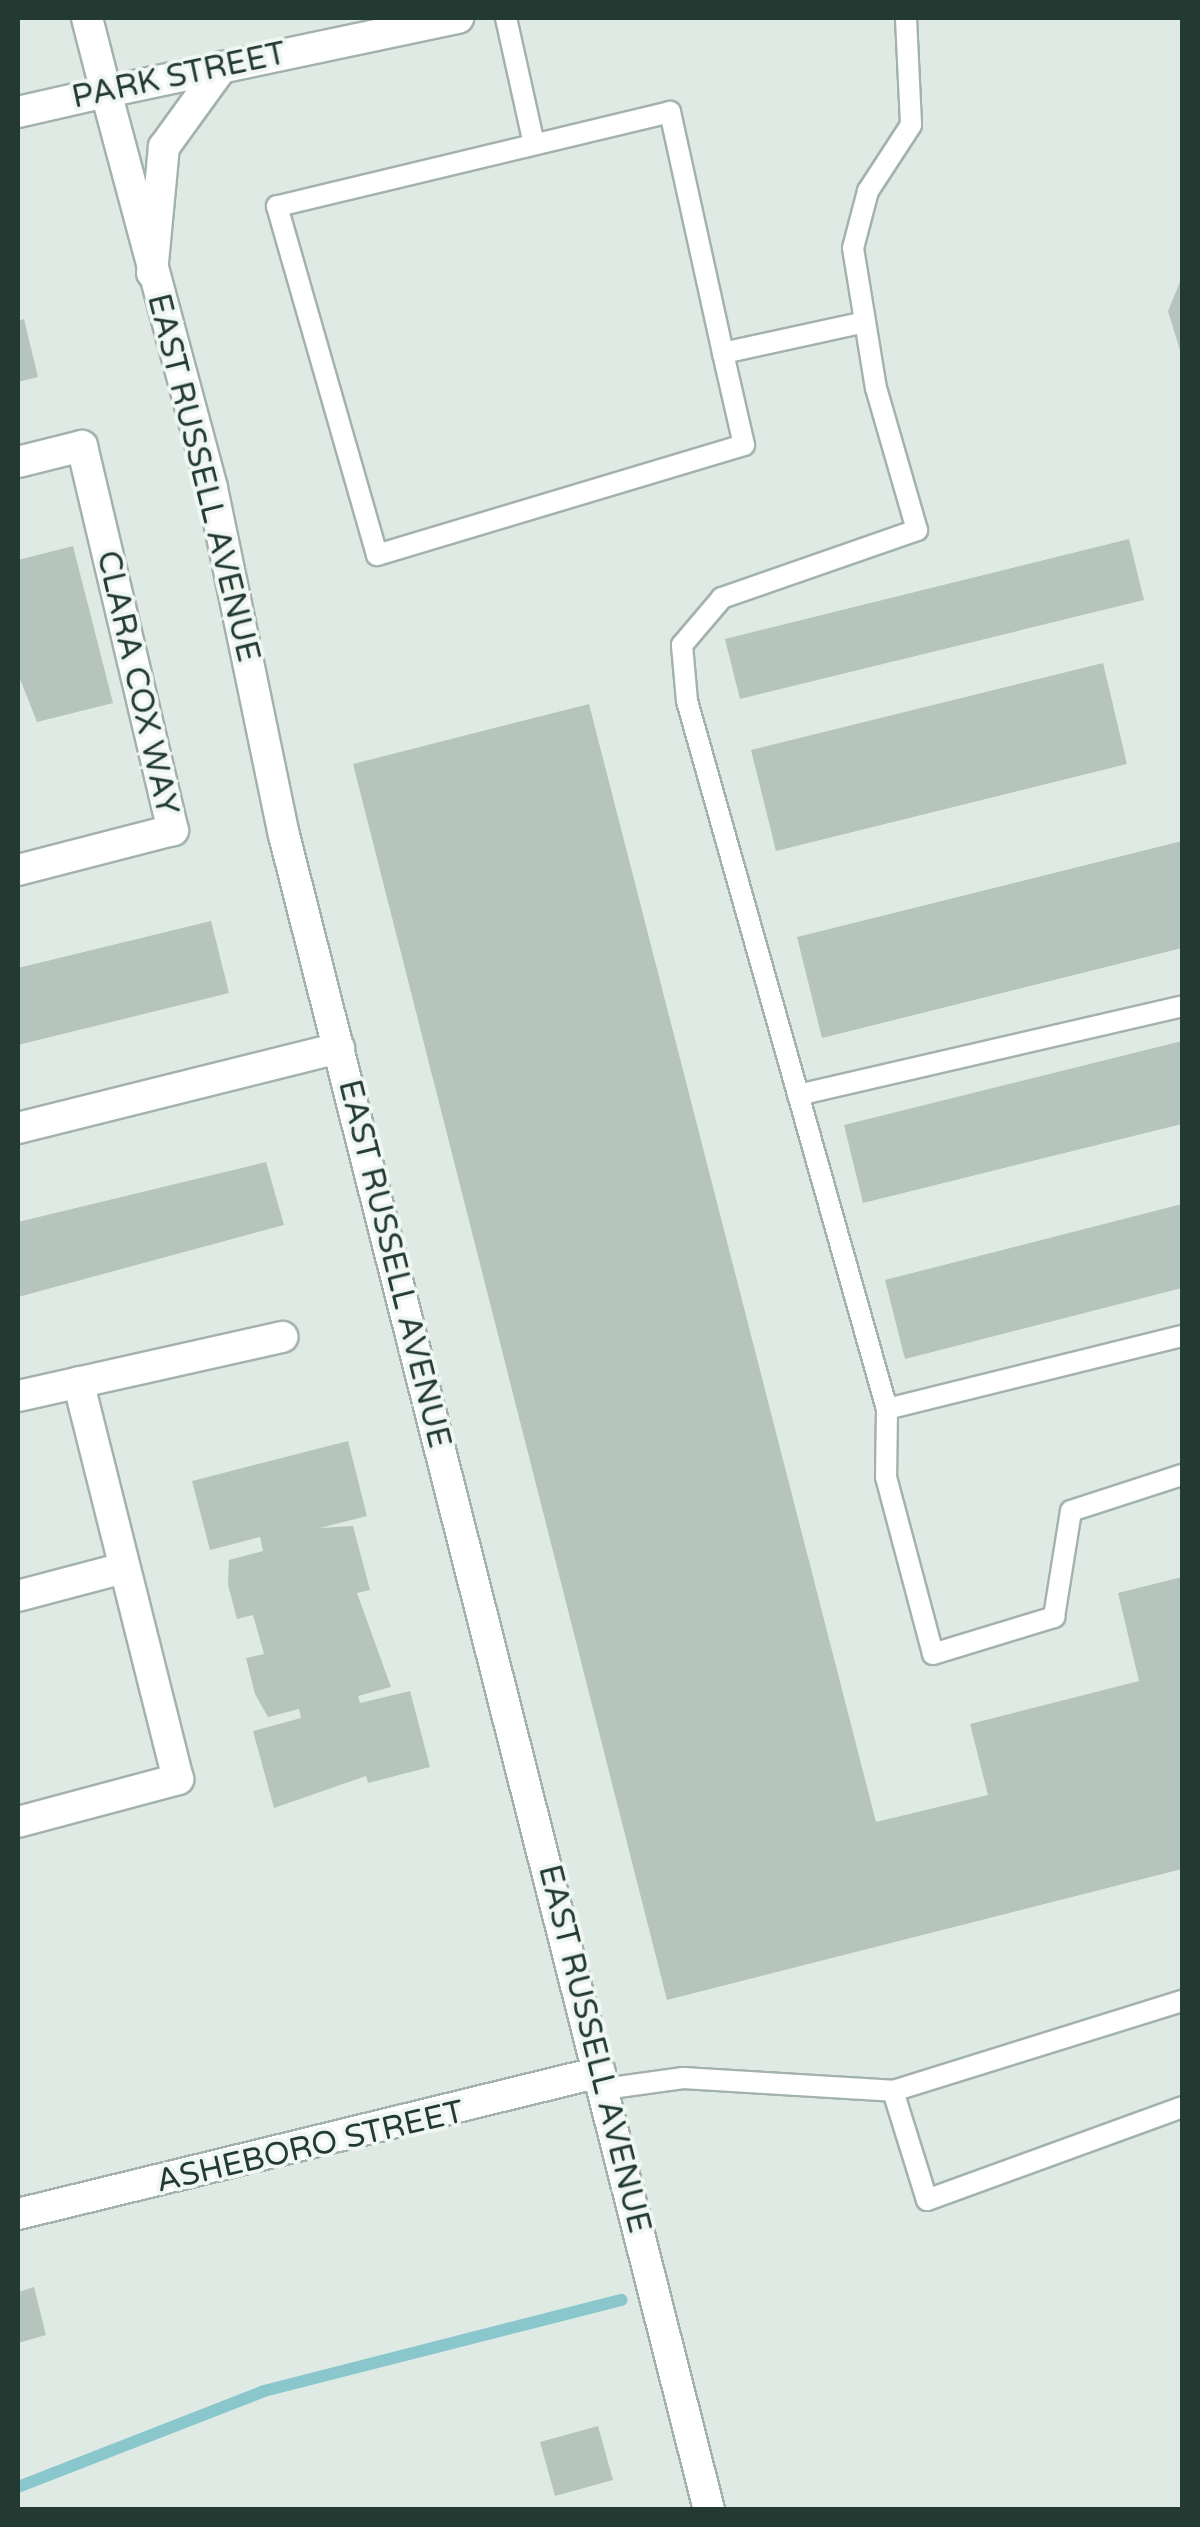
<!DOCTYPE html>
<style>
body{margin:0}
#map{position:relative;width:1200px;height:2527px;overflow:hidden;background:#e0eae5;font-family:"Varela Round",sans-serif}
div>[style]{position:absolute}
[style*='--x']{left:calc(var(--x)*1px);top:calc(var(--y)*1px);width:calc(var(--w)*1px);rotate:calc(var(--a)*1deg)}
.stream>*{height:12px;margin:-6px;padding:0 6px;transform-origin:6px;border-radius:6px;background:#8ac7cd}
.building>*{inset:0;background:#b5c5be}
.roads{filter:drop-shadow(2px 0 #a3b2ac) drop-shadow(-2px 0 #a3b2ac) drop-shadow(0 2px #a3b2ac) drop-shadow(0 -2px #a3b2ac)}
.service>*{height:20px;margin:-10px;padding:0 10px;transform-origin:10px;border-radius:10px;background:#fff}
.minor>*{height:30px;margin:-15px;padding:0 15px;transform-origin:15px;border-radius:15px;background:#fff}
.secondary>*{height:30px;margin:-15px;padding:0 15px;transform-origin:15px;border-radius:15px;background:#fff}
span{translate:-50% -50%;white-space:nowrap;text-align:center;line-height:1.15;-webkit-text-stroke:8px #f0f7f3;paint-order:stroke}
.street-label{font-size:32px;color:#223a32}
.frame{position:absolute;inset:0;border:20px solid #223a32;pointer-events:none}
</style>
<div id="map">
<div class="stream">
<div style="--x:18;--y:2487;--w:264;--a:-21.3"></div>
<div style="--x:264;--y:2391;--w:369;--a:-14.3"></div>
</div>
<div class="building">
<div style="clip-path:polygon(1182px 277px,1182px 357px,1168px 311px)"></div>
<div style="clip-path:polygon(24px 319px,38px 377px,18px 382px,18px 321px)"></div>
<div style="clip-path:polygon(1129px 539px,1144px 600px,740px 699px,725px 639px)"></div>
<div style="clip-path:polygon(73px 546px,113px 703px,37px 722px,18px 674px,18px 560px)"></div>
<div style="clip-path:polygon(1103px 663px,1127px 764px,776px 851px,751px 750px)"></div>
<div style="clip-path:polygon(589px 704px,876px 1822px,988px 1795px,970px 1724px,1139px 1681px,1118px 1593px,1182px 1577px,1182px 1869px,667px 2000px,353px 764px)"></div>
<div style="clip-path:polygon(1182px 841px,1182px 948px,822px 1038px,797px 937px)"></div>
<div style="clip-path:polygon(211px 921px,229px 993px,18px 1045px,18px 968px)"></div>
<div style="clip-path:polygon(1182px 1041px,1182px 1124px,863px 1203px,844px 1125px)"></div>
<div style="clip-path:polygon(266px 1162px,284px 1225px,18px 1297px,18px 1222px)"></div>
<div style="clip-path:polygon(1182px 1204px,1182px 1288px,905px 1359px,885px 1280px)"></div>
<div style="clip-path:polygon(348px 1441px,367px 1516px,320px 1528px,353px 1526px,370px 1590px,357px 1593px,391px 1687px,358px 1696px,360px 1703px,410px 1691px,430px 1767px,368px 1783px,366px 1776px,274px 1808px,253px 1731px,301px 1718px,299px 1709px,268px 1717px,255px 1694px,246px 1658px,264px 1654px,253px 1615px,237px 1619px,228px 1585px,229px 1560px,263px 1551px,260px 1537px,210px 1550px,192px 1481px)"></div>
<div style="clip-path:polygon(34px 2287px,46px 2335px,18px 2343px,18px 2292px)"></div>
<div style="clip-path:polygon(598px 2426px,613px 2480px,555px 2496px,540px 2442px)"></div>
</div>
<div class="roads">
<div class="service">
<div style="--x:506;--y:18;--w:129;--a:77.5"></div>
<div style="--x:906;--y:18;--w:107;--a:87.3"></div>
<div style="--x:911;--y:125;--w:79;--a:123.1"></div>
<div style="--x:868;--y:191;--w:59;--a:104.7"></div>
<div style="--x:853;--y:248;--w:142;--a:80.7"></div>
<div style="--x:876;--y:388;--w:148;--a:73.9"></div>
<div style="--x:917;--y:530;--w:207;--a:160.8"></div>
<div style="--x:722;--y:598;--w:62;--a:130.4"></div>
<div style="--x:682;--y:645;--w:56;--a:84.9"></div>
<div style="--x:687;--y:701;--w:736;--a:74.23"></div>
<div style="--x:887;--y:1409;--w:68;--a:90.8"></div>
<div style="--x:886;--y:1477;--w:183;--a:75.1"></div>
<div style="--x:933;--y:1654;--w:127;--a:-17"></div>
<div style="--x:1054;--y:1617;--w:107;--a:-80.9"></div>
<div style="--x:1071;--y:1511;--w:117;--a:-18"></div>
<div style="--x:723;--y:353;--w:247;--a:-102.4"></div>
<div style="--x:670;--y:112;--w:404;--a:166.5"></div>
<div style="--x:277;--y:206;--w:363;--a:74"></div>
<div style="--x:377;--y:555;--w:383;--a:-16.7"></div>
<div style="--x:744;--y:445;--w:94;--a:-102.9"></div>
<div style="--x:723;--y:353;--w:145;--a:-12.3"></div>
<div style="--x:798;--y:1095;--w:394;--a:-13"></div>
<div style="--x:887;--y:1409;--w:304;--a:-13.9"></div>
<div style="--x:604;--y:2089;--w:80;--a:-7.9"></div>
<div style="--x:683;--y:2078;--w:210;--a:3.5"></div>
<div style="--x:893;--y:2091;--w:303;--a:-17.3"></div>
<div style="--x:893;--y:2091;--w:114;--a:72.7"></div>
<div style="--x:927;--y:2200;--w:271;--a:-20"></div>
</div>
<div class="minor">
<div style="--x:18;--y:112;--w:90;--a:-12.8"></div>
<div style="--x:106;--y:92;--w:410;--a:75"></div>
<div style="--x:212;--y:488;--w:354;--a:78.3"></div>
<div style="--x:284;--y:835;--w:1728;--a:75.76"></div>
<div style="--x:18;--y:462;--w:66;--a:-14"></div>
<div style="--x:82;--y:446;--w:395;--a:76.7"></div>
<div style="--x:173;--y:830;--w:160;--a:165.5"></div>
<div style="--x:18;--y:1128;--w:331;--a:-14"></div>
<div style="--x:18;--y:1396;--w:271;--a:-12.6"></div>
<div style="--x:18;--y:1596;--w:110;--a:-14.8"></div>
<div style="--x:18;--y:1822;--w:166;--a:-15"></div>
<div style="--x:178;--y:1779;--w:409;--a:-104.1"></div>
<div style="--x:18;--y:2214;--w:599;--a:-13.71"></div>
</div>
<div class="secondary">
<div style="--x:87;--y:18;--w:76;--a:75.6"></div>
<div style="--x:106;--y:92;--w:360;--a:-11.9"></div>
<div style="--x:152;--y:273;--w:127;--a:-84.6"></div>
<div style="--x:164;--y:147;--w:99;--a:-54.1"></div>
</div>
</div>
<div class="street-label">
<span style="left:179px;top:76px;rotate:-12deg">PARK STREET</span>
<span style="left:203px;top:478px;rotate:76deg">EAST RUSSELL AVENUE</span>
<span style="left:137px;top:683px;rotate:77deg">CLARA COX WAY</span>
<span style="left:394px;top:1264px;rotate:76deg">EAST RUSSELL AVENUE</span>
<span style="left:594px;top:2049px;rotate:76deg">EAST RUSSELL AVENUE</span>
<span style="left:310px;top:2147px;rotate:-13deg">ASHEBORO STREET</span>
</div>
<div class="frame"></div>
</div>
